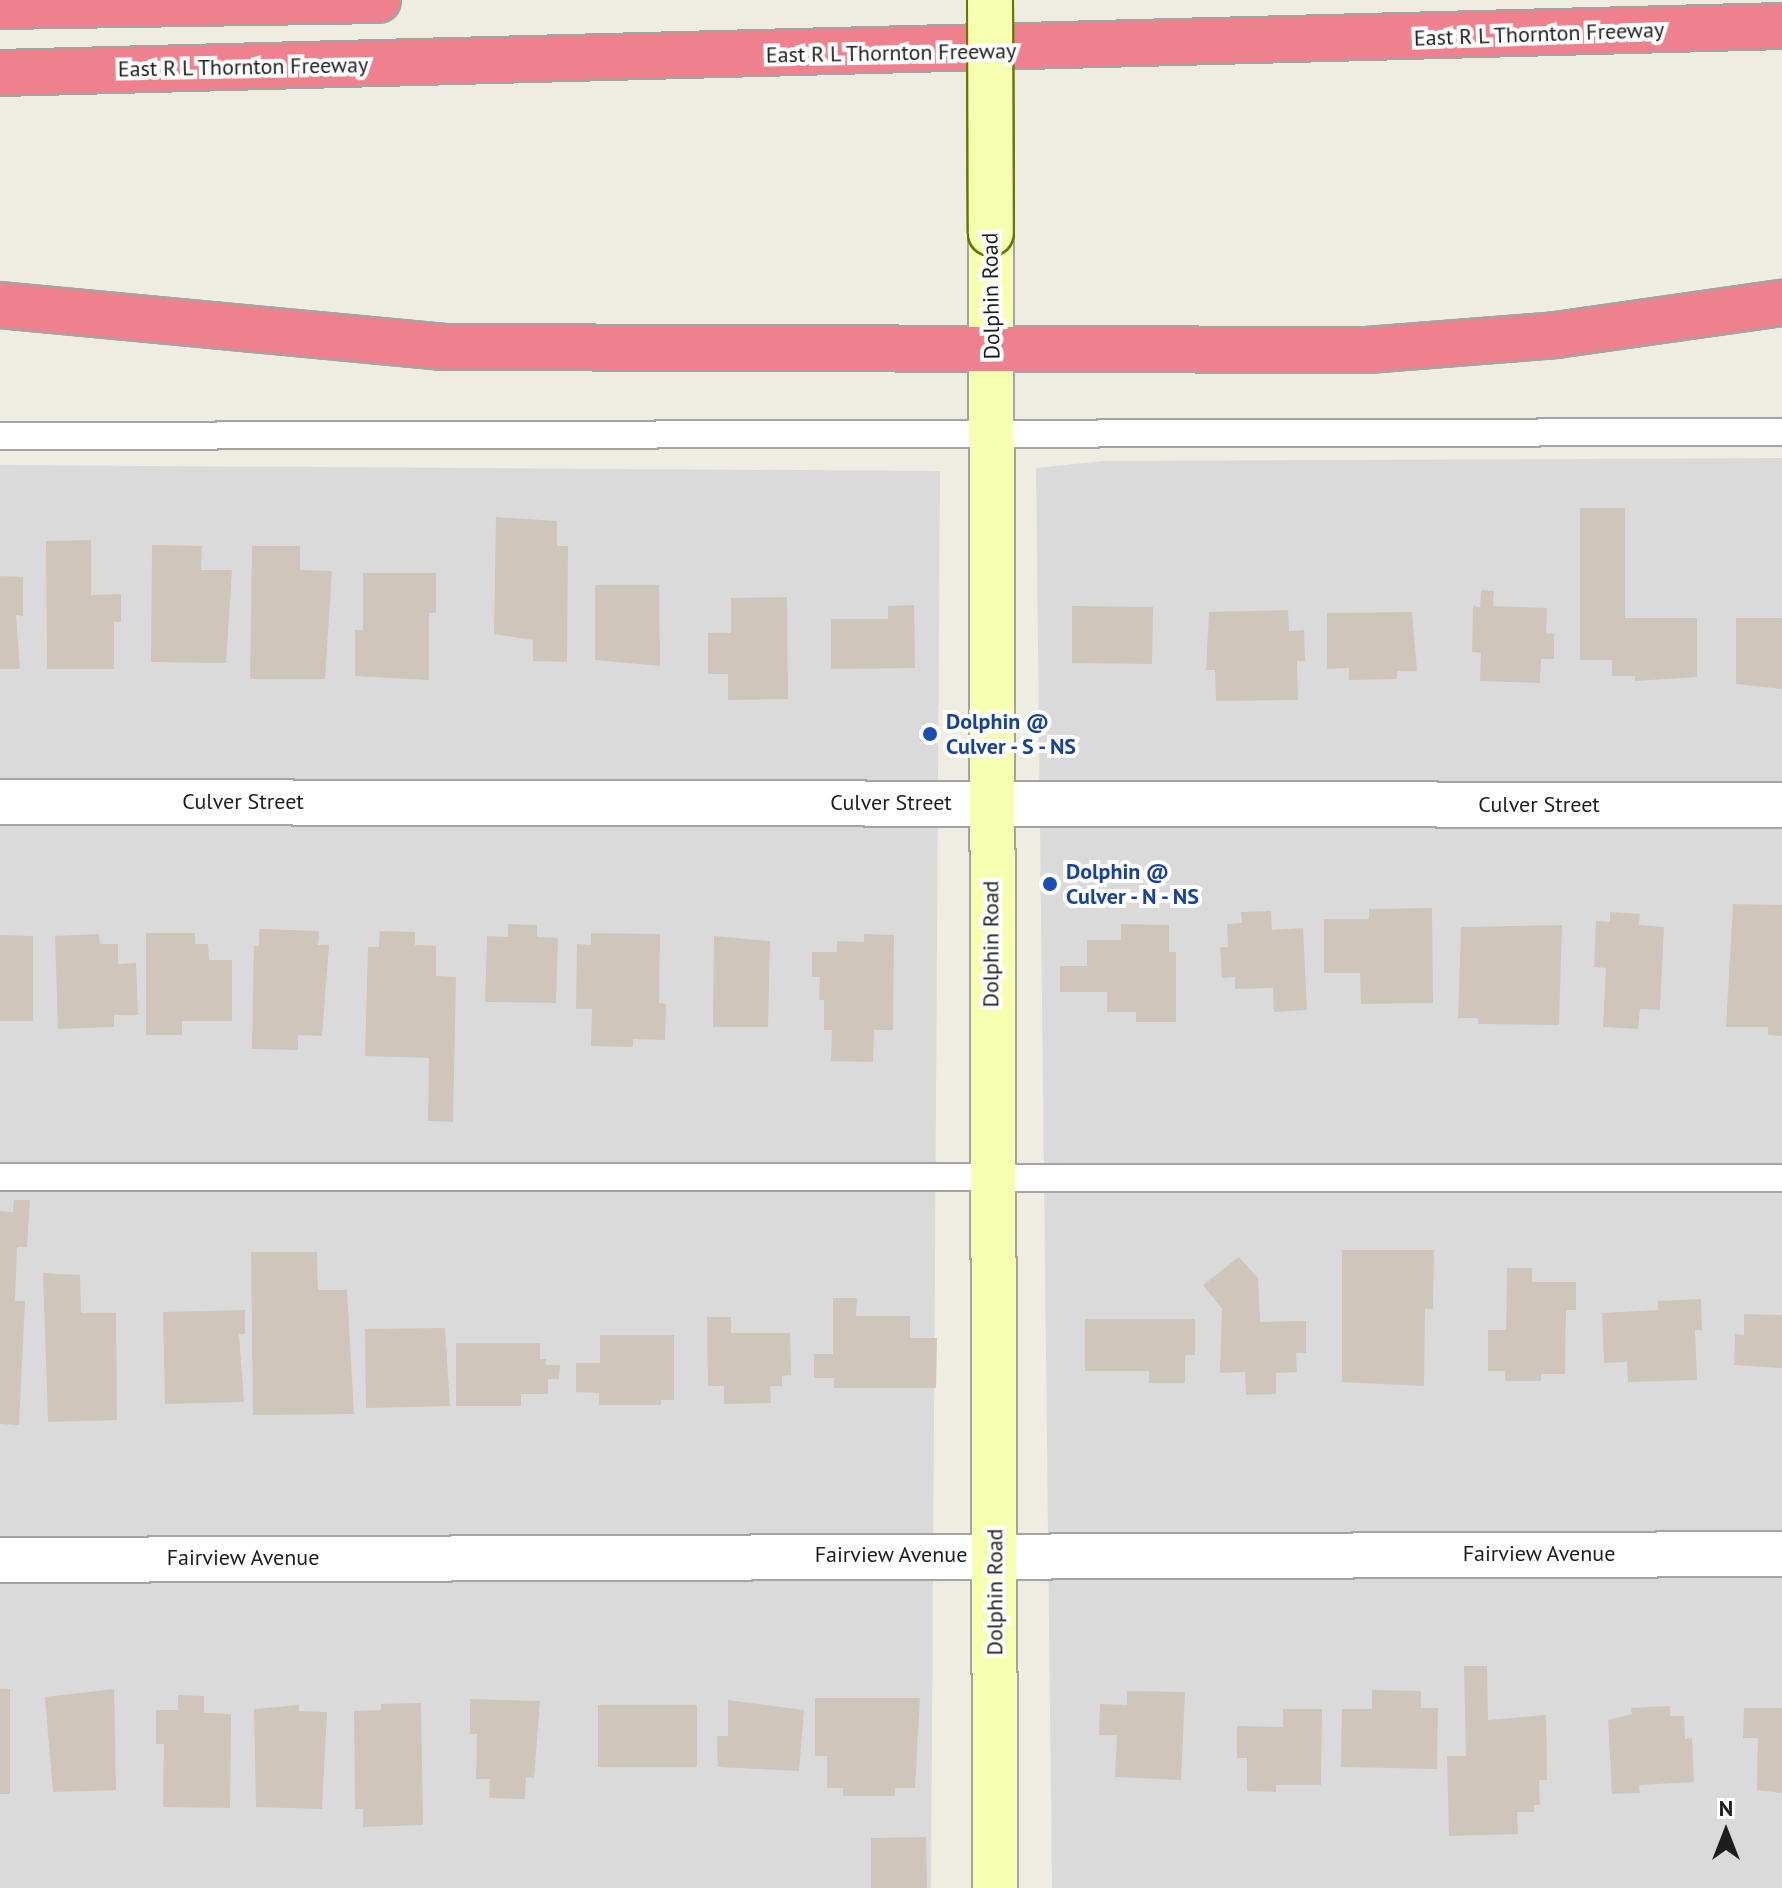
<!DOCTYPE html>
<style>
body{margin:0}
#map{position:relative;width:1782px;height:1888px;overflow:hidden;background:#efece2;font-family:"PT Sans",sans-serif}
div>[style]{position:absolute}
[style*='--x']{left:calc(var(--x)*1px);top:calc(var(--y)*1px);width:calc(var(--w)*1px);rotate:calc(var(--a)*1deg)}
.residential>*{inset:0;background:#dbdada}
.building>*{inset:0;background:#d0c5ba}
.roads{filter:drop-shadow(2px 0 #a4a4a4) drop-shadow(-2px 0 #a4a4a4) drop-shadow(0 2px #a4a4a4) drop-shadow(0 -2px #a4a4a4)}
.lane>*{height:26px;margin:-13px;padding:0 13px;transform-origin:13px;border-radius:13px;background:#fff}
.street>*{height:44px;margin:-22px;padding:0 22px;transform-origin:22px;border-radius:22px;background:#fff}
.secondary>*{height:44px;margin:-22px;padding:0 22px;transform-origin:22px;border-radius:22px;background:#f6ffb0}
.highway>*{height:44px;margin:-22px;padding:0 22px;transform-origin:22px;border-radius:22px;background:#ef818f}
.bridges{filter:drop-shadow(2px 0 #647800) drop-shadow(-2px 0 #647800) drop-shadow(0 2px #647800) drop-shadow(0 -2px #647800)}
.secondary-bridge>*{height:44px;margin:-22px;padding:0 22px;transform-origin:22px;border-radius:22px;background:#f6ffb0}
.dots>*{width:22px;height:22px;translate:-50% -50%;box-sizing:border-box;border:4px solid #fff;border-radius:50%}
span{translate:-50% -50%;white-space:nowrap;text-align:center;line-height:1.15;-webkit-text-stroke:8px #fff;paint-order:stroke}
.street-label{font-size:22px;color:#1d1d1d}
.transit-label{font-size:22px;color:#164399;font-weight:700}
.left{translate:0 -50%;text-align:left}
.north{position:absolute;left:1686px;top:1792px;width:80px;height:80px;-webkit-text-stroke:6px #fff;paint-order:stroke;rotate:0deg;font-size:22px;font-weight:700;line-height:32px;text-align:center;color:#1d1d1d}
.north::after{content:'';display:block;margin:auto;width:28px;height:36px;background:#1d1d1d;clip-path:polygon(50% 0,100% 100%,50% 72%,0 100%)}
</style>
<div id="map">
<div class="residential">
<div style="clip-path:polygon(1782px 458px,1782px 1888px,1052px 1888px,1036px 468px,1104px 461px)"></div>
<div style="clip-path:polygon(0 465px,940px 471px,931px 1888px,0 1888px)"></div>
</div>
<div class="building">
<div style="clip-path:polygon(1580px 508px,1625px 508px,1625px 618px,1697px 618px,1697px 677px,1635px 681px,1635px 676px,1612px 676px,1612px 660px,1580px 660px)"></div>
<div style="clip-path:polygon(496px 517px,557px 521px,557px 546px,568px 546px,567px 662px,533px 661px,533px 640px,494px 634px)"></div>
<div style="clip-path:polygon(91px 540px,91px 595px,121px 594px,121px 622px,114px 622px,114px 669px,47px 669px,46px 541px)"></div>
<div style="clip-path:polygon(152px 545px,202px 546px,201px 570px,232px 570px,226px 663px,151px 662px)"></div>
<div style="clip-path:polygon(252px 546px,300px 546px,300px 570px,332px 571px,325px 679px,250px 679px)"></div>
<div style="clip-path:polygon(363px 573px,436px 573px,436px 613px,429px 613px,429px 680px,355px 676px,355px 630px,363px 630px)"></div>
<div style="clip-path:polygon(0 576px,23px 577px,23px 616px,16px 615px,20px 669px,0 669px)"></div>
<div style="clip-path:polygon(595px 585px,659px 585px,660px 666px,595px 660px)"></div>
<div style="clip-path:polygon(1481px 590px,1494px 591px,1493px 606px,1547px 608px,1546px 633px,1554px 634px,1554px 659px,1541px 659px,1540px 683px,1480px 681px,1481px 653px,1472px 652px,1473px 606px,1480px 607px)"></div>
<div style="clip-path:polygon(787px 597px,788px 699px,728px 700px,728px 674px,708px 674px,708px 633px,731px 633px,731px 598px)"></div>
<div style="clip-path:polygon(914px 605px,915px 668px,831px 669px,831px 619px,888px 619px,888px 606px)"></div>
<div style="clip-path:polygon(1072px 606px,1153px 607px,1152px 664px,1072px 663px)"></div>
<div style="clip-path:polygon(1288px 610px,1289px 631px,1304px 630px,1305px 661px,1297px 661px,1298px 700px,1216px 701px,1215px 670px,1206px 670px,1209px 612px)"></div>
<div style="clip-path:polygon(1412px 612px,1417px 671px,1397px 671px,1397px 679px,1349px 680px,1349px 668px,1327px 669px,1327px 613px)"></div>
<div style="clip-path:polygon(1736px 618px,1782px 618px,1782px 689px,1736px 684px)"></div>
<div style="clip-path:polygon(1733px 904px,1782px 905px,1782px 1036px,1768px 1035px,1768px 1027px,1726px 1027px)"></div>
<div style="clip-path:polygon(1432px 908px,1433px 1003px,1361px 1004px,1360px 973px,1324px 973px,1324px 919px,1369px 919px,1369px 909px)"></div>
<div style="clip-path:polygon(1271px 911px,1272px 930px,1303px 928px,1307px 1010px,1274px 1012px,1273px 988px,1235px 989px,1235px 977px,1222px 978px,1220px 947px,1228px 947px,1227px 924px,1242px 923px,1241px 912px)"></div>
<div style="clip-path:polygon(1610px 912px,1640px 914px,1639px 925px,1664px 927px,1660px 1010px,1640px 1009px,1638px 1029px,1603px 1027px,1606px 968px,1594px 967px,1596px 921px,1610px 922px)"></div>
<div style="clip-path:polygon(508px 924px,537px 925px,537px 937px,558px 938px,556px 1003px,485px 1002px,487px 936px,508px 937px)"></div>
<div style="clip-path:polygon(1121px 924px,1169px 925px,1169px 952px,1176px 952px,1176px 1022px,1136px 1022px,1136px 1012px,1107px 1012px,1107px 992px,1060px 992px,1060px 966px,1087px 966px,1087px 940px,1121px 940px)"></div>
<div style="clip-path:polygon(1562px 925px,1559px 1025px,1478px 1024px,1478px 1018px,1458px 1018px,1461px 927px)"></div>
<div style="clip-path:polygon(259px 929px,319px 931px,318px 945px,329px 945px,322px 1036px,298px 1035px,298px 1050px,252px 1049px,254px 946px,259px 946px)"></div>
<div style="clip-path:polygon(380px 931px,415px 932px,415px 945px,436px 946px,436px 976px,456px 977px,453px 1122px,428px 1121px,429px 1058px,365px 1056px,368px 947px,379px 947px)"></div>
<div style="clip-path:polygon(146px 933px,195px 933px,195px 944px,208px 944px,209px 960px,232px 960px,232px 1021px,182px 1021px,182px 1035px,146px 1035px)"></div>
<div style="clip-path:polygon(591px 933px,660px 934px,659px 1003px,666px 1004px,665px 1040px,633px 1039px,633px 1047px,591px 1046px,592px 1009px,576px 1009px,577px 944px,591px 945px)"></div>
<div style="clip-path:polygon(99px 934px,100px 944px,118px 944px,118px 964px,136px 963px,138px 1015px,114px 1015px,114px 1027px,58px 1029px,55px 936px)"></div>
<div style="clip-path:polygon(864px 934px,894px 935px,893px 1030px,874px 1030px,873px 1062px,831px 1061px,832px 1030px,824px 1030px,824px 1000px,819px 1000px,820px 977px,812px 977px,812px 952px,837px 952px,837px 941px,864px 942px)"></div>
<div style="clip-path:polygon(0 935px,33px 936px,33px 1021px,0 1021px)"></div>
<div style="clip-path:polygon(714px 936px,770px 941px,768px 1027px,713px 1027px)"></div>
<div style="clip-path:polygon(14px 1200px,30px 1200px,27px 1247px,17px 1247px,15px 1301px,25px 1301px,19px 1425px,0 1424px,0 1211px,13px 1212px)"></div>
<div style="clip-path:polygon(1342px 1250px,1434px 1250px,1433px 1309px,1425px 1309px,1424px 1386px,1342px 1382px)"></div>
<div style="clip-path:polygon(251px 1252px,317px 1252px,318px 1290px,347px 1290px,354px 1414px,253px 1415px)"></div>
<div style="clip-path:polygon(1239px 1257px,1258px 1278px,1260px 1322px,1306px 1321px,1306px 1353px,1296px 1353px,1297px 1372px,1276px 1373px,1276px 1394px,1246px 1395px,1245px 1372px,1220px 1373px,1222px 1309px,1203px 1285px)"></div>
<div style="clip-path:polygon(1507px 1268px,1532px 1268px,1532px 1282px,1576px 1282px,1576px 1310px,1566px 1310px,1565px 1374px,1541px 1374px,1541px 1381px,1505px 1381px,1505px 1371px,1488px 1371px,1488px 1330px,1506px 1330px)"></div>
<div style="clip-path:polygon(43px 1273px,80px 1275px,81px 1313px,116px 1313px,117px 1420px,48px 1422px)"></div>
<div style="clip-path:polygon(833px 1298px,857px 1298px,856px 1316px,910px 1316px,910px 1338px,937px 1338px,936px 1388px,834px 1388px,834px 1378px,814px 1378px,814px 1354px,833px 1354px)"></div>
<div style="clip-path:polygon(1701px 1299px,1702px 1330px,1695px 1330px,1697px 1380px,1628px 1382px,1627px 1362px,1604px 1363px,1602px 1313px,1658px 1310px,1658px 1301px)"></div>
<div style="clip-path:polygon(245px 1310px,245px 1334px,239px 1334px,244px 1402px,165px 1404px,163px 1312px)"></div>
<div style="clip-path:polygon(1744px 1314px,1782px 1315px,1782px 1368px,1734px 1365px,1735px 1334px,1744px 1335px)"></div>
<div style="clip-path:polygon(707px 1317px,731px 1317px,731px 1333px,790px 1333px,791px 1375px,782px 1376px,782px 1386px,770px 1386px,771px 1403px,724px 1404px,724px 1386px,708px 1386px)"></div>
<div style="clip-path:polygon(1085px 1319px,1195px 1319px,1195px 1355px,1185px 1355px,1185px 1383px,1149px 1383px,1149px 1371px,1085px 1371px)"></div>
<div style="clip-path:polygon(445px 1328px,450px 1406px,366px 1408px,365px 1329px)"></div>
<div style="clip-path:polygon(600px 1335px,674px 1335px,674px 1400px,661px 1400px,661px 1405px,599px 1405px,599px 1393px,576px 1392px,576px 1363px,600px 1363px)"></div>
<div style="clip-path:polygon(456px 1343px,540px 1343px,540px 1359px,546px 1359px,546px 1365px,560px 1365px,559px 1379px,548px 1379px,548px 1394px,521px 1394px,521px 1406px,456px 1406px)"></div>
<div style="clip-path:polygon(1464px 1666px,1487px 1666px,1488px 1720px,1546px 1715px,1547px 1780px,1539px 1780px,1540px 1805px,1534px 1805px,1534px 1812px,1517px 1812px,1518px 1834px,1449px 1836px,1447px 1756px,1466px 1756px)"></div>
<div style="clip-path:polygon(0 1689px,10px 1689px,10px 1794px,0 1794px)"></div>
<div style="clip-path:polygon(114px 1689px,116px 1790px,53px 1792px,45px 1697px)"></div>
<div style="clip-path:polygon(1372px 1690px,1421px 1691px,1421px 1708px,1438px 1708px,1437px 1769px,1341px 1767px,1342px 1709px,1372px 1709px)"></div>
<div style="clip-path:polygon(1127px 1691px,1185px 1692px,1181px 1780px,1115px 1777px,1117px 1735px,1099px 1735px,1100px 1704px,1127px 1705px)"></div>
<div style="clip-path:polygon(178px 1695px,204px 1696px,204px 1713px,231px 1714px,230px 1808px,163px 1807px,164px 1744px,156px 1744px,156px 1710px,178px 1710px)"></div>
<div style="clip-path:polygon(815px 1698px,920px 1698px,915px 1788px,895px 1788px,895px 1796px,843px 1796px,843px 1788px,827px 1788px,827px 1756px,815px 1756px)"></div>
<div style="clip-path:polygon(470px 1699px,540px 1701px,534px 1778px,526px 1777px,525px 1799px,489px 1798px,490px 1779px,476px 1779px,477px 1734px,470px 1734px)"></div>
<div style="clip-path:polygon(728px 1700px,804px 1710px,799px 1771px,718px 1767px,717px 1736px,728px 1736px)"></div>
<div style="clip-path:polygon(421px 1703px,423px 1825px,363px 1827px,363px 1809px,355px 1809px,354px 1711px,381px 1710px,381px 1704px)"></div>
<div style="clip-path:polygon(299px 1705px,299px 1711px,327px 1712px,322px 1809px,256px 1807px,254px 1709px)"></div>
<div style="clip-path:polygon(598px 1705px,697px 1705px,697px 1767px,598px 1767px)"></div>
<div style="clip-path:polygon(1670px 1706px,1670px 1716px,1684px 1716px,1685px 1739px,1692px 1738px,1694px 1782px,1639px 1785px,1640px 1793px,1612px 1794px,1608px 1720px,1632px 1714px,1631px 1708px)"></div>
<div style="clip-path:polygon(1744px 1708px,1782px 1708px,1782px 1793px,1757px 1790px,1758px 1738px,1743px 1738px)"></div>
<div style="clip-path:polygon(1283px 1709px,1322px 1709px,1321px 1785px,1276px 1785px,1276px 1792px,1247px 1791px,1247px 1758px,1237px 1758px,1237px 1726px,1283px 1727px)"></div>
<div style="clip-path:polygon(926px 1837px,927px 1888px,871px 1888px,871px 1838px)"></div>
</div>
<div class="roads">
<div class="lane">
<div style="--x:0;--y:436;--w:1782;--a:-0.13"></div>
<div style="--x:0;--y:1177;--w:1782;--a:0.03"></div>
</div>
<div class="street">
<div style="--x:0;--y:802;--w:1782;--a:0.1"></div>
<div style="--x:0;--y:1560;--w:1782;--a:-0.19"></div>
</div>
<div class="secondary">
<div style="--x:991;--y:233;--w:1655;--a:89.86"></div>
</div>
<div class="highway">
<div style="--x:0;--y:6;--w:378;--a:-0.9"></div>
<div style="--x:0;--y:73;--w:1783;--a:-1.51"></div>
<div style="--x:0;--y:305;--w:443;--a:5.4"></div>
<div style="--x:441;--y:347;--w:926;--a:0.19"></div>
<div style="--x:1367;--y:350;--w:190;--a:-4.5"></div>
<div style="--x:1556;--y:335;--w:228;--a:-8.1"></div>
</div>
</div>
<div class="bridges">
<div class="secondary-bridge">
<div style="--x:990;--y:0;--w:233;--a:89.8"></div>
</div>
</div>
<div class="dots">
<div style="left:930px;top:734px;background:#1a4fb4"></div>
<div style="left:1050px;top:884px;background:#1a4fb4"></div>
</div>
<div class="street-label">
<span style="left:1539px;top:34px;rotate:-2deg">East R L Thornton Freeway</span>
<span style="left:891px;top:53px;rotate:-1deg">East R L Thornton Freeway</span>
<span style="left:243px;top:67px;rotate:-1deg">East R L Thornton Freeway</span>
<span style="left:991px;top:296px;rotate:-91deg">Dolphin Road</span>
<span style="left:243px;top:802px">Culver Street</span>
<span style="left:891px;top:803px">Culver Street</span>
<span style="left:1539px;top:805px">Culver Street</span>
<span style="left:991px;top:944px;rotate:-90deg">Dolphin Road</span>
<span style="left:1539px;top:1554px">Fairview Avenue</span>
<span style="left:891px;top:1555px">Fairview Avenue</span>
<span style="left:243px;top:1558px">Fairview Avenue</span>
<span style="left:995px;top:1592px;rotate:-90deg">Dolphin Road</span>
</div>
<div class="transit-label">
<span class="left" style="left:946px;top:734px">Dolphin @<br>Culver - S - NS</span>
<span class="left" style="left:1066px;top:884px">Dolphin @<br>Culver - N - NS</span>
</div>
<div class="north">N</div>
</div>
